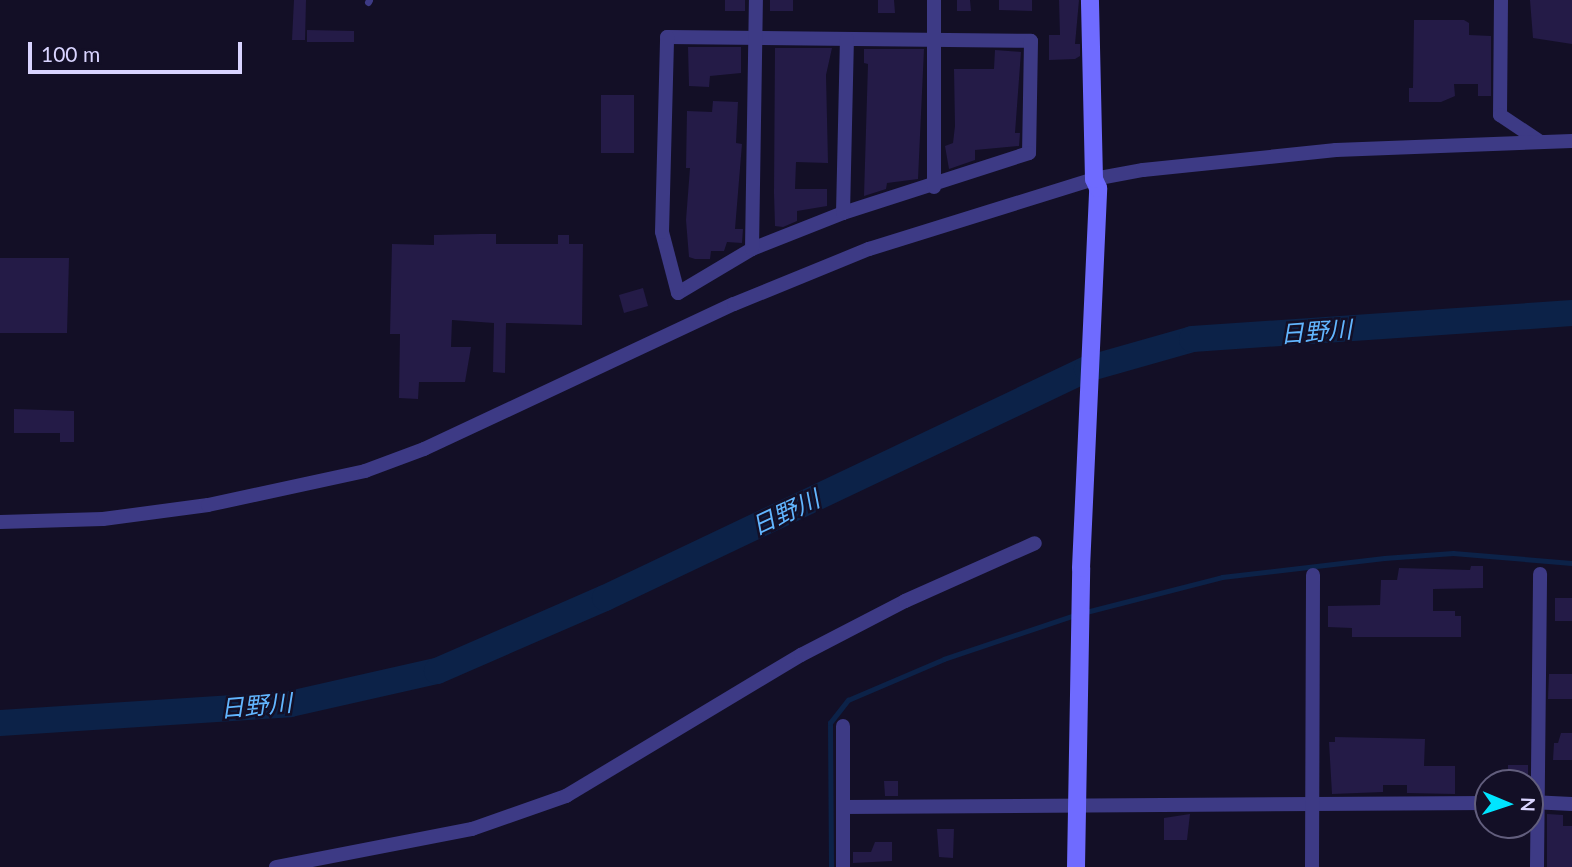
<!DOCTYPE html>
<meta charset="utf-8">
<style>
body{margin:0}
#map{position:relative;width:1572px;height:867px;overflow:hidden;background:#130f26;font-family:Lato,"Noto Sans JP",sans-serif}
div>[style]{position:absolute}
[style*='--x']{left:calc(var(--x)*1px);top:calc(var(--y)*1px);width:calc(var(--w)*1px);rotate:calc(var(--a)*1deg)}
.stream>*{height:4.5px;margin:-2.25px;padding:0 2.25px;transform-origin:2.25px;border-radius:2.25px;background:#0c2248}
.river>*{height:26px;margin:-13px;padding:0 13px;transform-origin:13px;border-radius:13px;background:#0c2248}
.building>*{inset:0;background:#241b47}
.lane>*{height:7px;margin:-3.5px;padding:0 3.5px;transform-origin:3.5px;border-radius:3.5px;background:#3d3a85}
.street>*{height:14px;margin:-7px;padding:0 7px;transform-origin:7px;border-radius:7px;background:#3d3a85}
.secondary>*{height:18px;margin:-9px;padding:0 9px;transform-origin:9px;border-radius:9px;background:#6f6bff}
span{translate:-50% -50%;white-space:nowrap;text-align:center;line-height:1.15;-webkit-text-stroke:5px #130f26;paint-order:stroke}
.water-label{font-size:24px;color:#62b6ff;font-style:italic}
.north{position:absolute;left:1474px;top:769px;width:70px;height:70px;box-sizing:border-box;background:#130f26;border:2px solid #625e7d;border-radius:50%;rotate:92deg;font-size:19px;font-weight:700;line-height:28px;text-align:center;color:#d9d4ff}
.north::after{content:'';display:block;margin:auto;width:24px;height:32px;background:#00e5ff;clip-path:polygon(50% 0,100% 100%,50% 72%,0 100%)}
.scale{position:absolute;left:28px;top:42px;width:214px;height:32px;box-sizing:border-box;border:4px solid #d9d4ff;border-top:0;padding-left:9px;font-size:21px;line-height:24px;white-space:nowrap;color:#d9d4ff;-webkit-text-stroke:5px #130f26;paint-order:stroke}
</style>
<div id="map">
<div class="stream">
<div style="--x:1086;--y:612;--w:140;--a:-14.4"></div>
<div style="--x:1222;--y:577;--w:163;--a:-6.7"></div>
<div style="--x:1384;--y:558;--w:69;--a:-4.1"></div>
<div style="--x:1453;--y:553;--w:119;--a:4.8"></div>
<div style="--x:831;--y:867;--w:144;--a:-90.4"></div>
<div style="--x:830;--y:723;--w:29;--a:-52"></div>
<div style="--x:848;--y:700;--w:104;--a:-23.1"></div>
<div style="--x:944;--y:659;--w:138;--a:-18.6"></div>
</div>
<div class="river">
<div style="--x:0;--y:723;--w:291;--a:-3.7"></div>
<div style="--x:290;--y:704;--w:151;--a:-12.7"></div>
<div style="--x:437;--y:671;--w:183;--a:-23.5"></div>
<div style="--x:605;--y:598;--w:534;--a:-25.41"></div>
<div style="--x:1087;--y:369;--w:109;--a:-15.9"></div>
<div style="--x:1192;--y:339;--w:381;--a:-3.9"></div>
</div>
<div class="building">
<div style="clip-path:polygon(294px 0,306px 0,305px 40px,292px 40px)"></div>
<div style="clip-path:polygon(725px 0,745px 0,745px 11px,725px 11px)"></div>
<div style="clip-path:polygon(770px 0,793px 0,793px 11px,770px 11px)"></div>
<div style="clip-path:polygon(878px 0,894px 0,895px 13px,878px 13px)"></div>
<div style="clip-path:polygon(957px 0,970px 0,971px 11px,957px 11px)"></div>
<div style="clip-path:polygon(999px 0,1032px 0,1032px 11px,999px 10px)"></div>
<div style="clip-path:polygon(1059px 0,1079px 0,1075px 44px,1080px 44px,1080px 56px,1075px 59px,1049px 60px,1049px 35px,1060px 35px)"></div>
<div style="clip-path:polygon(1530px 0,1572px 0,1572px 44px,1533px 38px)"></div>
<div style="clip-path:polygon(1414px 20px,1464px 20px,1469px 23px,1469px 35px,1491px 36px,1491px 96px,1478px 96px,1478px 84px,1454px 84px,1455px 96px,1441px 102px,1409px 102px,1409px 88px,1413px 88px)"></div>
<div style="clip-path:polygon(307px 30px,354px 31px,354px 42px,307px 42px)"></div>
<div style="clip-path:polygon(688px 47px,741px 47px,741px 73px,710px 76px,709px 87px,689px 86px)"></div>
<div style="clip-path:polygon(775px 48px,832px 48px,826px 75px,828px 163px,796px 162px,795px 189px,827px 189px,827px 206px,797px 211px,797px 221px,783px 227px,775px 226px,774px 193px)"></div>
<div style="clip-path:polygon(864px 49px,924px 49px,918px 179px,887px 183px,886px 189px,864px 196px,868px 64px,864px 63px)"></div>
<div style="clip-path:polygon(995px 50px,1021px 52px,1015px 133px,1020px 133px,1019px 146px,975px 150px,975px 160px,949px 169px,945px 146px,953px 143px,955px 126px,954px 69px,994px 69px)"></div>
<div style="clip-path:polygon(601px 95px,634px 95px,634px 153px,601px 153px)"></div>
<div style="clip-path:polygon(713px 101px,738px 102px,736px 143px,742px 144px,735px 229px,743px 229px,742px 243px,727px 242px,724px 251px,711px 251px,710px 259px,695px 259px,689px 257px,686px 220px,690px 168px,686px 168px,687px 111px,712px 112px)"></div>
<div style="clip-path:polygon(480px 234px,496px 234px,496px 244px,558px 244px,558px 235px,569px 235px,569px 244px,583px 244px,582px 325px,506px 323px,505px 373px,493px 372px,494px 323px,452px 320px,451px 347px,471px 347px,465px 382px,419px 382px,418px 399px,399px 398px,400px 334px,390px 334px,392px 244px,434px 245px,434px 235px)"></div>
<div style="clip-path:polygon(0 258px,69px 258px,67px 333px,0 333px)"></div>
<div style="clip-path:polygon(643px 288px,648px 306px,624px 313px,619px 295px)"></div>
<div style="clip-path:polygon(14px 409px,74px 411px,74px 442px,60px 442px,60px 433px,14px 433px)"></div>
<div style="clip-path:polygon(1471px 566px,1483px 566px,1483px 588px,1433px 589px,1433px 611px,1455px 611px,1455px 616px,1461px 616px,1461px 637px,1352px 637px,1352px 628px,1328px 627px,1328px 606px,1380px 605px,1381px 580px,1397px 580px,1399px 568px,1470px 570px)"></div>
<div style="clip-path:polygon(1555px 598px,1572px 598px,1572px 621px,1555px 621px)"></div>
<div style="clip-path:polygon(1549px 674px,1572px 674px,1572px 699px,1548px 699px)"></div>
<div style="clip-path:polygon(1561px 733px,1572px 733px,1572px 760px,1553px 760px,1554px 743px,1558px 743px)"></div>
<div style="clip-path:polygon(1335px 737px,1425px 739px,1424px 766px,1455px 766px,1455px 794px,1407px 793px,1407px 785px,1383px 785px,1383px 792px,1332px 794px,1329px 742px,1335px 742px)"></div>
<div style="clip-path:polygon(1508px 765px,1528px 765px,1528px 783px,1508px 783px)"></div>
<div style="clip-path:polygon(884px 781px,898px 781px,898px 796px,885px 796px)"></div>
<div style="clip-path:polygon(1190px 814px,1187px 840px,1164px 840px,1164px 818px)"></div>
<div style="clip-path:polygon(1547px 814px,1563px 815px,1563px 826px,1572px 826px,1572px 867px,1547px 867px)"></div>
<div style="clip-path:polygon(937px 829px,954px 829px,953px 858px,939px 857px)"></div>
<div style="clip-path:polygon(875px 842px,892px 842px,892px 861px,853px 863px,853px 852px,871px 852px)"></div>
</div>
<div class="lane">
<div style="--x:368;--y:2;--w:2;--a:-63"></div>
</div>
<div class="street">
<div style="--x:1501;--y:0;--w:115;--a:90.5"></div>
<div style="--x:1500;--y:115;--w:47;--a:33.7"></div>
<div style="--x:667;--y:37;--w:364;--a:0.6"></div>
<div style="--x:1031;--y:41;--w:112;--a:91"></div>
<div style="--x:1029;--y:153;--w:195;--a:162.1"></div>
<div style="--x:843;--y:213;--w:98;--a:158.4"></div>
<div style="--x:752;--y:249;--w:86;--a:149.3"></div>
<div style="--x:678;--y:293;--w:63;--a:-104.7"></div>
<div style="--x:662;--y:232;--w:195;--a:-88.5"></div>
<div style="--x:934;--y:187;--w:187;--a:-90"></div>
<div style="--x:843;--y:213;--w:174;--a:-88.7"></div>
<div style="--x:752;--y:249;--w:249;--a:-89.1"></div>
<div style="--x:0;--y:522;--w:103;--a:-1.7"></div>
<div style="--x:103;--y:519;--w:106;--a:-7.6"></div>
<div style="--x:208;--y:505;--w:161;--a:-12.2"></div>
<div style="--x:365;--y:471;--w:63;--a:-20.4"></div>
<div style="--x:424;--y:449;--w:342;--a:-25.1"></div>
<div style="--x:734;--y:304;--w:146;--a:-22.2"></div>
<div style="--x:869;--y:249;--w:236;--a:-17.3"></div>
<div style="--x:1094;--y:179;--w:50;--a:-10.4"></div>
<div style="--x:1143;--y:170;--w:194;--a:-5.9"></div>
<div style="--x:1336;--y:150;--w:236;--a:-2.2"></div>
<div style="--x:1531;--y:802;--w:41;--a:2.8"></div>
<div style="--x:843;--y:807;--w:645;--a:-0.36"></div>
<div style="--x:276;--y:867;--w:200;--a:-11"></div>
<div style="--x:472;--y:829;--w:100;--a:-19.3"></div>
<div style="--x:566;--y:796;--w:274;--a:-31"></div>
<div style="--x:801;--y:655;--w:117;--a:-27.4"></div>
<div style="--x:905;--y:601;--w:142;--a:-24"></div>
<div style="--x:843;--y:867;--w:141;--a:-90"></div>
<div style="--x:1312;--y:867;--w:292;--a:-89.8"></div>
<div style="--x:1537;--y:867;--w:293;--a:-89.4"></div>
</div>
<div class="secondary">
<div style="--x:1076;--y:867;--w:299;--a:-89"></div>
<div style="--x:1081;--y:568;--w:380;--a:-87.4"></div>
<div style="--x:1098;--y:188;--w:10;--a:-114"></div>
<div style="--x:1094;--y:179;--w:179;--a:-91.3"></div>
</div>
<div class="water-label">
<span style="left:1316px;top:331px;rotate:-4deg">日野川</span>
<span style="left:785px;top:512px;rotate:-25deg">日野川</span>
<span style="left:256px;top:705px;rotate:-5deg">日野川</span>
</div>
<div class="north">N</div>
<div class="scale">100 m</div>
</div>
